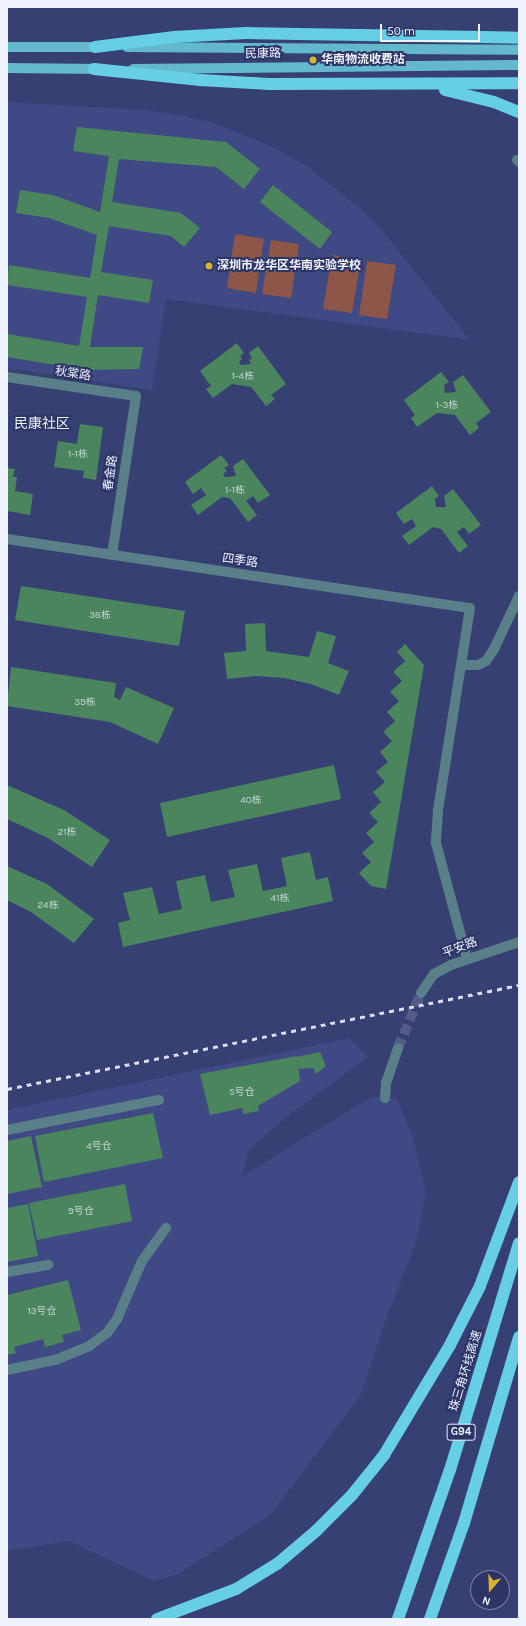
<!DOCTYPE html>
<meta charset="utf-8">
<style>
body{margin:0}
#map{position:relative;width:526px;height:1626px;overflow:hidden;background:#374073;font-family:Karla,"Noto Sans SC",sans-serif}
div>[style]{position:absolute}
[style*='--x']{left:calc(var(--x)*1px);top:calc(var(--y)*1px);width:calc(var(--w)*1px);rotate:calc(var(--a)*1deg)}
.built>*{inset:0;background:#3f4983}
.green>*{inset:0;background:#8d5649}
.building>*{inset:0;background:#4a855e}
.minor-tunnel>*{height:10px;margin-top:-5px;transform-origin:0;background:repeating-linear-gradient(90deg,#535b88 0 10px,transparent 0 15px)}
.minor>*{height:10px;margin:-5px;padding:0 5px;transform-origin:5px;border-radius:5px;background:#598089}
.major>*{height:10px;margin:-5px;padding:0 5px;transform-origin:5px;border-radius:5px;background:#63b8cb}
.highway>*{height:12px;margin:-6px;padding:0 6px;transform-origin:6px;border-radius:6px;background:#66cee5}
.rail>*{height:3px;margin-top:-1.5px;transform-origin:0;background:repeating-linear-gradient(90deg,#daddef 0 5px,transparent 0 10px)}
.dots>*{width:11px;height:11px;translate:-50% -50%;box-sizing:border-box;border:2px solid #2d3567;border-radius:50%}
span{translate:-50% -50%;white-space:nowrap;text-align:center;line-height:1.15;-webkit-text-stroke:4px #2d3567;paint-order:stroke}
.number-label{font-size:10px;color:#c6d7d7}
.number-label span{-webkit-text-stroke-width:0}
.shield-label span{padding:1px 3px;background:#2d3567;border:1px solid;border-radius:3px;-webkit-text-stroke-width:0}
.shield-label{font-size:11px;color:#eff2ff;font-weight:700}
.street-label{font-size:12px;color:#eff2ff}
.poi-label{font-size:12px;color:#eff2ff;font-weight:700}
.left{translate:0 -50%;text-align:left}
.quarter-label{font-size:14px;color:#eff2ff}
.frame{position:absolute;inset:0;border:8px solid #eff2ff;pointer-events:none}
.north{position:absolute;left:470px;top:1570px;width:40px;height:40px;box-sizing:border-box;background:#2d3567;border:1px solid #7b81a4;border-radius:50%;rotate:199deg;font-size:11px;font-weight:700;line-height:16px;text-align:center;color:#eff2ff}
.north::after{content:'';display:block;margin:auto;width:14px;height:18px;background:#d6b534;clip-path:polygon(50% 0,100% 100%,50% 72%,0 100%)}
.scale{position:absolute;left:380px;top:24px;width:100px;height:18px;box-sizing:border-box;border:2px solid #eff2ff;border-top:0;padding-left:5px;font-size:12px;line-height:14px;white-space:nowrap;color:#eff2ff;-webkit-text-stroke:3px #2d3567;paint-order:stroke}
</style>
<div id="map">
<div class="built">
<div style="clip-path:polygon(7px 102px,146px 110px,180px 115px,214px 123px,277px 149px,307px 166px,361px 209px,385px 234px,470px 340px,166px 299px,152px 390px,7px 368px)"></div>
<div style="clip-path:polygon(349px 1038px,368px 1057px,285px 1118px,249px 1150px,241px 1177px,371px 1097px,397px 1099px,413px 1137px,426px 1193px,416px 1243px,387px 1316px,361px 1395px,270px 1515px,178px 1574px,154px 1581px,69px 1541px,7px 1551px,7px 1110px)"></div>
</div>
<div class="green">
<div style="clip-path:polygon(235px 234px,264px 239px,256px 293px,227px 288px)"></div>
<div style="clip-path:polygon(271px 240px,299px 244px,291px 298px,262px 294px)"></div>
<div style="clip-path:polygon(332px 255px,361px 259px,352px 313px,323px 309px)"></div>
<div style="clip-path:polygon(367px 261px,396px 265px,387px 319px,359px 315px)"></div>
</div>
<div class="building">
<div style="clip-path:polygon(77px 127px,226px 142px,260px 169px,244px 189px,216px 167px,119px 159px,112px 202px,181px 213px,200px 228px,184px 247px,171px 236px,109px 226px,101px 272px,153px 280px,149px 303px,98px 295px,90px 347px,143px 347px,139px 369px,86px 370px,7px 357px,7px 334px,79px 346px,87px 297px,7px 285px,9px 265px,90px 278px,97px 235px,49px 218px,16px 213px,20px 190px,53px 195px,100px 212px,109px 156px,73px 151px)"></div>
<div style="clip-path:polygon(273px 185px,332px 232px,320px 249px,260px 202px)"></div>
<div style="clip-path:polygon(237px 343px,244px 353px,240px 356px,242px 359px,239px 362px,241px 365px,251px 364px,249px 360px,252px 358px,249px 353px,258px 346px,286px 384px,271px 395px,275px 399px,266px 406px,251px 387px,232px 384px,213px 398px,206px 389px,211px 386px,200px 371px)"></div>
<div style="clip-path:polygon(441px 372px,449px 382px,444px 385px,445px 393px,456px 392px,453px 382px,463px 375px,491px 412px,476px 423px,479px 428px,470px 435px,455px 415px,437px 413px,417px 427px,411px 418px,415px 415px,404px 400px)"></div>
<div style="clip-path:polygon(80px 424px,103px 427px,96px 480px,83px 478px,84px 471px,54px 467px,58px 441px,77px 444px)"></div>
<div style="clip-path:polygon(221px 455px,229px 465px,224px 468px,227px 471px,223px 474px,225px 477px,236px 476px,233px 466px,243px 459px,270px 495px,258px 503px,253px 496px,246px 501px,257px 515px,248px 522px,230px 498px,222px 497px,198px 515px,191px 505px,206px 495px,201px 488px,193px 494px,185px 482px)"></div>
<div style="clip-path:polygon(7px 468px,15px 469px,13px 477px,17px 477px,15px 491px,33px 494px,30px 515px,7px 511px)"></div>
<div style="clip-path:polygon(432px 486px,439px 496px,435px 499px,436px 507px,446px 507px,444px 496px,453px 489px,481px 525px,469px 534px,464px 527px,457px 532px,468px 546px,459px 553px,441px 529px,433px 527px,409px 545px,402px 536px,416px 526px,412px 519px,404px 524px,396px 513px)"></div>
<div style="clip-path:polygon(21px 586px,185px 611px,179px 646px,15px 620px)"></div>
<div style="clip-path:polygon(265px 623px,266px 651px,309px 657px,317px 631px,336px 636px,328px 663px,349px 671px,339px 695px,311px 684px,284px 678px,256px 676px,227px 679px,224px 653px,246px 651px,245px 624px)"></div>
<div style="clip-path:polygon(405px 644px,424px 665px,386px 889px,371px 886px,359px 873px,371px 862px,362px 853px,374px 842px,366px 833px,378px 822px,369px 813px,381px 802px,373px 792px,385px 782px,376px 772px,388px 762px,380px 752px,392px 741px,383px 732px,395px 721px,387px 712px,399px 701px,390px 692px,402px 681px,393px 672px,405px 661px,397px 652px)"></div>
<div style="clip-path:polygon(11px 667px,116px 683px,114px 697px,120px 700px,126px 687px,174px 708px,158px 744px,110px 722px,7px 706px)"></div>
<div style="clip-path:polygon(334px 765px,341px 799px,167px 837px,160px 803px)"></div>
<div style="clip-path:polygon(7px 785px,64px 810px,110px 840px,92px 867px,48px 838px,7px 819px)"></div>
<div style="clip-path:polygon(310px 852px,316px 880px,328px 877px,333px 901px,123px 947px,118px 923px,130px 920px,123px 893px,152px 887px,159px 914px,182px 909px,176px 881px,205px 875px,211px 902px,235px 897px,228px 870px,257px 864px,263px 891px,287px 886px,281px 858px)"></div>
<div style="clip-path:polygon(7px 866px,47px 884px,94px 919px,74px 943px,31px 912px,7px 900px)"></div>
<div style="clip-path:polygon(320px 1052px,326px 1066px,316px 1074px,313px 1068px,299px 1069px,297px 1057px)"></div>
<div style="clip-path:polygon(297px 1056px,300px 1081px,258px 1106px,259px 1111px,243px 1114px,242px 1108px,210px 1115px,200px 1074px)"></div>
<div style="clip-path:polygon(153px 1113px,163px 1158px,44px 1182px,35px 1136px)"></div>
<div style="clip-path:polygon(31px 1136px,42px 1187px,7px 1194px,7px 1141px)"></div>
<div style="clip-path:polygon(125px 1184px,132px 1221px,37px 1240px,29px 1203px)"></div>
<div style="clip-path:polygon(28px 1204px,38px 1256px,7px 1262px,7px 1208px)"></div>
<div style="clip-path:polygon(68px 1280px,81px 1330px,62px 1335px,64px 1342px,45px 1347px,43px 1339px,14px 1347px,16px 1353px,7px 1355px,7px 1295px)"></div>
</div>
<div class="minor-tunnel">
<div style="--x:398;--y:1048;--w:60;--a:-67.3"></div>
</div>
<div class="minor">
<div style="--x:517;--y:160;--w:3;--a:45"></div>
<div style="--x:7;--y:377;--w:130;--a:8.4"></div>
<div style="--x:136;--y:396;--w:161;--a:98.6"></div>
<div style="--x:7;--y:539;--w:468;--a:8.5"></div>
<div style="--x:470;--y:608;--w:206;--a:99"></div>
<div style="--x:438;--y:811;--w:32;--a:94"></div>
<div style="--x:436;--y:843;--w:120;--a:75"></div>
<div style="--x:461;--y:665;--w:17;--a:0"></div>
<div style="--x:478;--y:665;--w:9;--a:-27"></div>
<div style="--x:486;--y:661;--w:14;--a:-56"></div>
<div style="--x:494;--y:649;--w:59;--a:-64.7"></div>
<div style="--x:421;--y:993;--w:23;--a:-56"></div>
<div style="--x:434;--y:974;--w:19;--a:-28"></div>
<div style="--x:451;--y:965;--w:72;--a:-18.7"></div>
<div style="--x:385;--y:1098;--w:15;--a:-86"></div>
<div style="--x:386;--y:1083;--w:37;--a:-71"></div>
<div style="--x:7;--y:1130;--w:155;--a:-11.2"></div>
<div style="--x:7;--y:1272;--w:42;--a:-9.7"></div>
<div style="--x:7;--y:1370;--w:49;--a:-11.8"></div>
<div style="--x:55;--y:1360;--w:37;--a:-22"></div>
<div style="--x:89;--y:1346;--w:22;--a:-36"></div>
<div style="--x:107;--y:1333;--w:17;--a:-54"></div>
<div style="--x:117;--y:1319;--w:63;--a:-66.7"></div>
<div style="--x:142;--y:1261;--w:41;--a:-54"></div>
</div>
<div class="major">
<div style="--x:7;--y:47;--w:96;--a:0"></div>
<div style="--x:127;--y:47;--w:392;--a:0.4"></div>
<div style="--x:7;--y:68;--w:94;--a:0.6"></div>
<div style="--x:133;--y:69;--w:386;--a:-0.6"></div>
</div>
<div class="highway">
<div style="--x:95;--y:47;--w:80;--a:-7.2"></div>
<div style="--x:174;--y:37;--w:72;--a:-3.2"></div>
<div style="--x:246;--y:33;--w:273;--a:1"></div>
<div style="--x:94;--y:69;--w:107;--a:5.9"></div>
<div style="--x:200;--y:80;--w:69;--a:3.3"></div>
<div style="--x:269;--y:84;--w:250;--a:-0.2"></div>
<div style="--x:445;--y:90;--w:50;--a:13.8"></div>
<div style="--x:494;--y:102;--w:27;--a:22"></div>
<div style="--x:157;--y:1619;--w:85;--a:-20.8"></div>
<div style="--x:236;--y:1589;--w:48;--a:-31.4"></div>
<div style="--x:277;--y:1564;--w:51;--a:-40.2"></div>
<div style="--x:316;--y:1531;--w:51;--a:-45"></div>
<div style="--x:352;--y:1495;--w:51;--a:-51.3"></div>
<div style="--x:384;--y:1455;--w:128;--a:-59"></div>
<div style="--x:450;--y:1345;--w:66;--a:-63"></div>
<div style="--x:480;--y:1286;--w:111;--a:-69.4"></div>
<div style="--x:398;--y:1619;--w:158;--a:-70.8"></div>
<div style="--x:450;--y:1470;--w:237;--a:-73.1"></div>
<div style="--x:430;--y:1619;--w:102;--a:-70.5"></div>
<div style="--x:464;--y:1523;--w:194;--a:-73.5"></div>
</div>
<div class="rail">
<div style="--x:7;--y:1089;--w:522;--a:-11.48"></div>
</div>
<div class="dots">
<div style="left:313px;top:60px;background:#d6b534"></div>
<div style="left:209px;top:266px;background:#d6b534"></div>
</div>
<div class="number-label">
<span style="left:243px;top:377px">1-4栋</span>
<span style="left:447px;top:406px">1-3栋</span>
<span style="left:78px;top:455px">1-1栋</span>
<span style="left:235px;top:491px">1-1栋</span>
<span style="left:100px;top:616px">38栋</span>
<span style="left:85px;top:703px">39栋</span>
<span style="left:251px;top:801px">40栋</span>
<span style="left:67px;top:833px">21栋</span>
<span style="left:280px;top:899px">41栋</span>
<span style="left:48px;top:906px">24栋</span>
<span style="left:242px;top:1093px">5号仓</span>
<span style="left:99px;top:1147px">4号仓</span>
<span style="left:81px;top:1212px">9号仓</span>
<span style="left:42px;top:1312px">13号仓</span>
</div>
<div class="shield-label">
<span style="left:461px;top:1432px">G94</span>
</div>
<div class="street-label">
<span style="left:263px;top:54px;rotate:-1deg">民康路</span>
<span style="left:73px;top:374px;rotate:8deg">秋棠路</span>
<span style="left:111px;top:473px;rotate:-82deg">春金路</span>
<span style="left:240px;top:561px;rotate:8deg">四季路</span>
<span style="left:460px;top:948px;rotate:-21deg">平安路</span>
<span style="left:466px;top:1371px;rotate:-73deg">珠三角环线高速</span>
</div>
<div class="poi-label">
<span class="left" style="left:321px;top:60px">华南物流收费站</span>
<span class="left" style="left:217px;top:266px">深圳市龙华区华南实验学校</span>
</div>
<div class="quarter-label">
<span style="left:42px;top:424px">民康社区</span>
</div>
<div class="frame"></div>
<div class="north">N</div>
<div class="scale">50 m</div>
</div>
